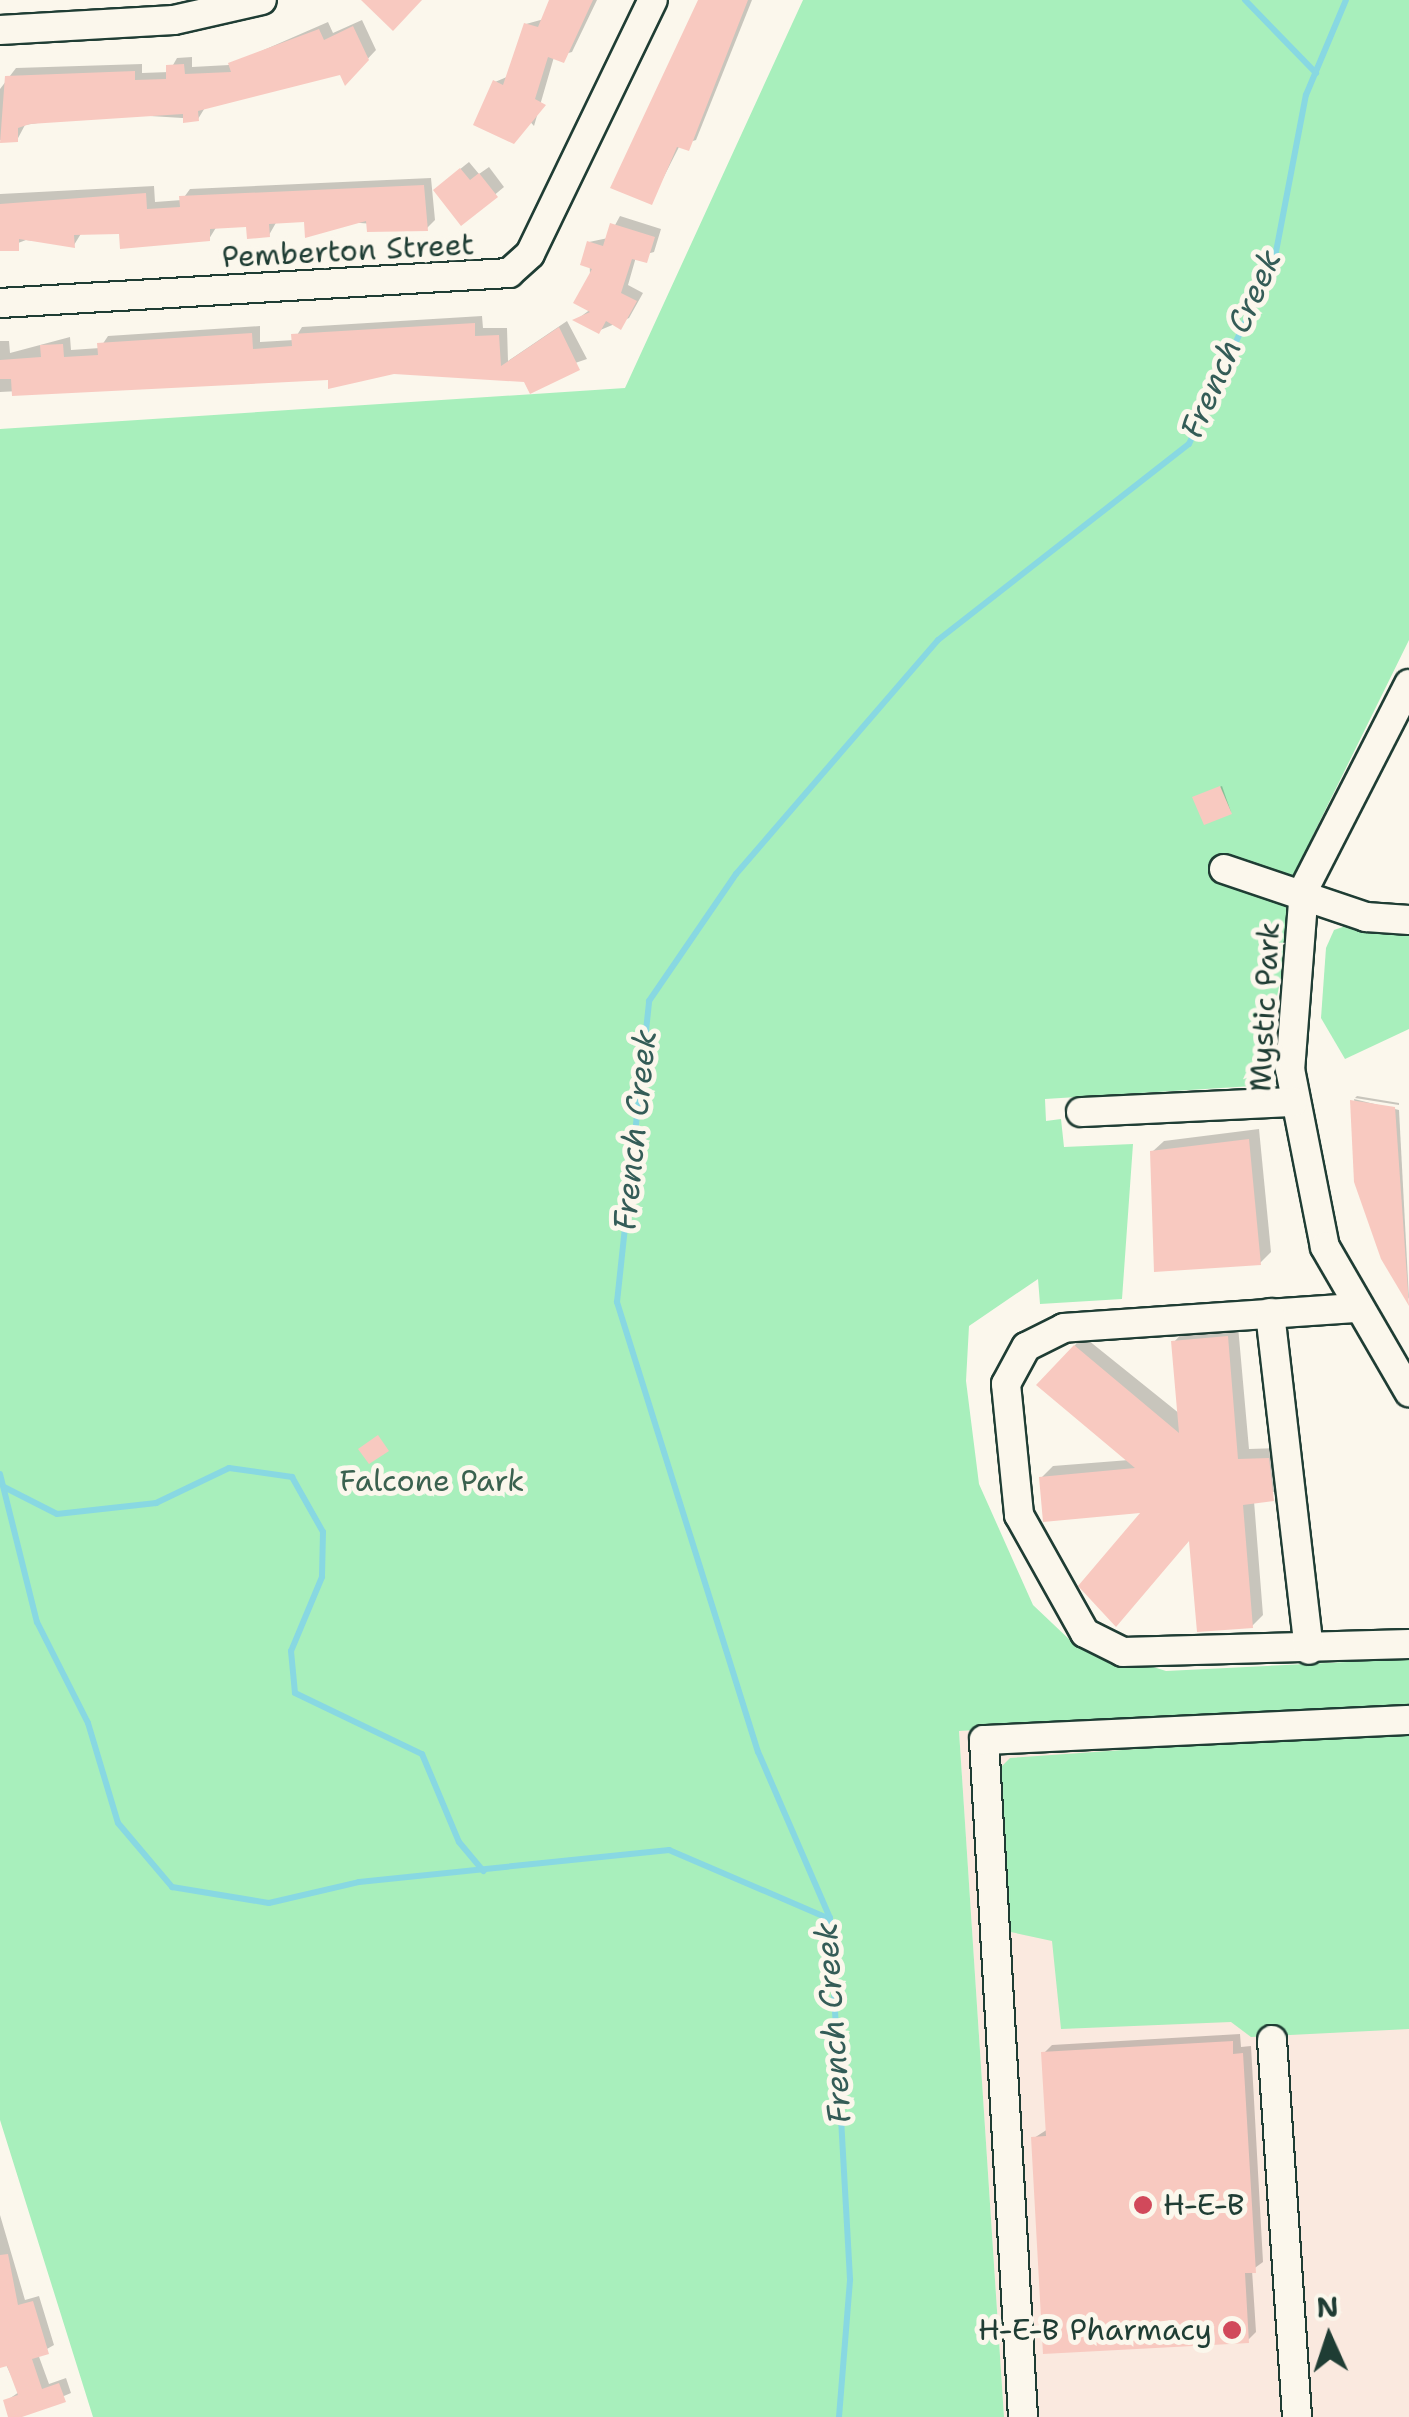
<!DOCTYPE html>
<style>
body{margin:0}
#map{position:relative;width:1409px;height:2417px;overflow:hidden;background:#fbf7ec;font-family:"Shantell Sans",sans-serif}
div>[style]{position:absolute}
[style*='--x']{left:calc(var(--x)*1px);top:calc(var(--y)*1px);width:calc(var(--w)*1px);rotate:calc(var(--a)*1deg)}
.built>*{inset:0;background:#fae9df}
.green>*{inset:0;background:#a8efbc}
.shadow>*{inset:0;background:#0003}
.stream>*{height:6px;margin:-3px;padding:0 3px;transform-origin:3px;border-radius:3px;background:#88d8e2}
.building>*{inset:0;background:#f8c9c0}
.roads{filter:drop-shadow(2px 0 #1f3d34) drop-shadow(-2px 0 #1f3d34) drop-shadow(0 2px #1f3d34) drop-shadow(0 -2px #1f3d34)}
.minor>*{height:28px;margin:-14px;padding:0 14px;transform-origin:14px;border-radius:14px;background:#fbf7ec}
.dots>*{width:28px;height:28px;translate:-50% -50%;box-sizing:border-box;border:5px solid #fbf7ec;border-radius:50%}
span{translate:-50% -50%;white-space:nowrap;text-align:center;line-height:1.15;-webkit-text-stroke:10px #fbf7ec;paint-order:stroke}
.street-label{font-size:30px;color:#1f3d34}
.park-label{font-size:30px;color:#3a614f}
.poi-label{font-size:30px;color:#1f3d34}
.left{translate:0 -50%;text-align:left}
.right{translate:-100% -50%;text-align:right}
.water-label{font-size:32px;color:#345c57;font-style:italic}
.north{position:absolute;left:1279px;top:2287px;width:100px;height:100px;-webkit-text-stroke:8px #fbf7ec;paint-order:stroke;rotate:357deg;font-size:28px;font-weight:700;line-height:40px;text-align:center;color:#1f3d34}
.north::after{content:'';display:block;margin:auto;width:35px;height:45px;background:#1f3d34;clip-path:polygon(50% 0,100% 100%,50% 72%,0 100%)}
</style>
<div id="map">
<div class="built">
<div style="clip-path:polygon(1409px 1704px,1409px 2417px,1004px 2417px,959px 1731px)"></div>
</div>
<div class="green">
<div style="clip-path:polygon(803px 0,1409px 0,1409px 640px,1312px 837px,1259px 1078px,1253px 1086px,1045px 1099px,1046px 1121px,1061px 1119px,1064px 1147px,1133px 1144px,1122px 1299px,1040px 1304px,1038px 1279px,969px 1326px,966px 1381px,979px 1484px,1033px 1605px,1071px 1641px,1166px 1671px,1409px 1659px,1409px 1704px,959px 1731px,1004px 2417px,93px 2417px,0 2120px,0 429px,625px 388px)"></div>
<div style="clip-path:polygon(1357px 922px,1409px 932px,1409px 1029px,1345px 1059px,1321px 1018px,1326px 948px,1334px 930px)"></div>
<div style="clip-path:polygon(1409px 1730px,1409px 2029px,1251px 2037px,1231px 2022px,1061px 2029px,1052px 1941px,1006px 1931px,996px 1772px,1010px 1758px)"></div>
</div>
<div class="shadow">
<div style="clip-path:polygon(551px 0,597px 0,572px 52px,554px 57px,534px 126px,495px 82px,509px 76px,526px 24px,544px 19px)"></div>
<div style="clip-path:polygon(701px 0,752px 0,696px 140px,680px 145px,651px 202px)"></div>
<div style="clip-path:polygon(362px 20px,376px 50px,346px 82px,341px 72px,206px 106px,198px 119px,102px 113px,25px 125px,17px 140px,0 140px,0 89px,16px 68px,142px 64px,142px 73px,169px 72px,177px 58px,192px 57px,192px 67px,229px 65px,328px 22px,333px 33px)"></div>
<div style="clip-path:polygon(469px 162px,479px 174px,489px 167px,504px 187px,462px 222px,444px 182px)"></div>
<div style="clip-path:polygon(431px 178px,435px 220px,427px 228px,307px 219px,277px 221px,269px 235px,248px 224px,217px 226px,209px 239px,82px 232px,74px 245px,26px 240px,0 250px,0 194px,154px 186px,155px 202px,182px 200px,190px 189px)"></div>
<div style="clip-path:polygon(620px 216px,661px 229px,654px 252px,636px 257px,628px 285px,643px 293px,629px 318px,598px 331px,576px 320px,591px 309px,589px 242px,608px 238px)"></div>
<div style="clip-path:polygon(482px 316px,483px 328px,507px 328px,508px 361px,567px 321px,587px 359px,525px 380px,394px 372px,0 392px,0 341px,9px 341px,10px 353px,70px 337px,71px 350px,100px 348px,108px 336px,260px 326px,260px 342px,294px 340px,302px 327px)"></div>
<div style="clip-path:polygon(1222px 786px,1231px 812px,1197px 796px)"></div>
<div style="clip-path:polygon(1357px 1096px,1399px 1103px,1399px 1105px,1355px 1098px)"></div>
<div style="clip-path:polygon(1354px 1099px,1399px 1110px,1409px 1299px,1383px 1258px)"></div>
<div style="clip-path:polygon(1259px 1129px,1271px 1252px,1260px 1263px,1152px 1152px,1164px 1141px)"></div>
<div style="clip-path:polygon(1238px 1326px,1249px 1449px,1280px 1448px,1284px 1487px,1254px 1501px,1263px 1615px,1252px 1626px,1192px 1537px,1116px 1623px,1082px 1586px,1146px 1510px,1041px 1478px,1053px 1466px,1129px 1460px,1040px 1385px,1083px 1336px,1180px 1414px,1174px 1342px,1185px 1330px)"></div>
<div style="clip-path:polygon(1240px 2034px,1241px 2047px,1251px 2046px,1263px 2262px,1252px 2270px,1256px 2332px,1248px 2340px,1034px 2138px,1048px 2129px,1044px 2053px,1052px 2045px)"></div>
<div style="clip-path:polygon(0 2215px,25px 2300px,39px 2296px,54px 2345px,38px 2354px,49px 2384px,66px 2378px,71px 2393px,14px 2417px,6px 2401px,19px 2392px,0 2352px)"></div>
</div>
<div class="stream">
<div style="--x:1245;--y:0;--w:102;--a:45.8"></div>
<div style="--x:0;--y:1474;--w:153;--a:76"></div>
<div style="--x:37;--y:1622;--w:113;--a:63.2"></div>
<div style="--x:88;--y:1723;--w:104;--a:73.3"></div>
<div style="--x:118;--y:1823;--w:84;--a:49.8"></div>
<div style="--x:172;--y:1887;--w:98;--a:9.4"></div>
<div style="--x:269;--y:1903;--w:92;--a:-13.1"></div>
<div style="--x:359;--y:1882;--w:312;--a:-5.9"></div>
<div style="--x:669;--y:1850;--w:173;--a:23.2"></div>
<div style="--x:4;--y:1487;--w:59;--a:27"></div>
<div style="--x:57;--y:1514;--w:100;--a:-6.3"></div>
<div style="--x:156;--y:1503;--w:81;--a:-25.6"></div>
<div style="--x:229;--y:1468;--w:64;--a:8.1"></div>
<div style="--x:292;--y:1477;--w:63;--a:60.6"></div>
<div style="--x:323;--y:1532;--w:45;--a:91.3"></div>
<div style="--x:322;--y:1577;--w:80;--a:112.7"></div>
<div style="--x:291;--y:1651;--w:42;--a:84.6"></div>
<div style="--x:295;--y:1693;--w:141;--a:25.7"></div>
<div style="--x:422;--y:1754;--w:95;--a:67.2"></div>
<div style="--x:459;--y:1842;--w:38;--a:50"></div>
<div style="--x:839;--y:2417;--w:138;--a:-85.4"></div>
<div style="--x:850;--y:2279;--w:362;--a:-93.2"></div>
<div style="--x:830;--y:1918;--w:181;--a:-113.4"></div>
<div style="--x:758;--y:1752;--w:472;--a:-107.4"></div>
<div style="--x:617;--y:1302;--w:303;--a:-83.9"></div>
<div style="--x:649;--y:1001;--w:154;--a:-55.6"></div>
<div style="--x:736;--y:874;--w:309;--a:-49.2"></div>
<div style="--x:938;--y:640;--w:318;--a:-38"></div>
<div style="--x:1189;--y:444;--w:206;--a:-65.3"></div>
<div style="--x:1275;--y:257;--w:165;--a:-79.2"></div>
<div style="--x:1306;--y:95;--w:103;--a:-67.2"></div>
</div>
<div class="building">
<div style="clip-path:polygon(361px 0,422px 0,393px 31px)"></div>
<div style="clip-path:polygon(549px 0,593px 0,564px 63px,548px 57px,535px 99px,546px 105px,514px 144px,473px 125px,493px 80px,503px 85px,524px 23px,538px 27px)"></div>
<div style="clip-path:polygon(698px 0,748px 0,689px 151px,677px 147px,652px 205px,610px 188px)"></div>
<div style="clip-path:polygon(353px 26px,369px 60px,345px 86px,340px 75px,198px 111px,199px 121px,183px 123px,183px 114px,30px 124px,18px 128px,18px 142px,0 143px,5px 76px,135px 71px,135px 80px,166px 79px,166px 65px,184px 64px,185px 74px,231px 72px,228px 63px,319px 29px,324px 40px)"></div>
<div style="clip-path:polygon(460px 168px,470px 180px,479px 173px,498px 197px,461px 226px,433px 190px)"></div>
<div style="clip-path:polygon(424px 185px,428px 231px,367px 232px,366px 221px,305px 238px,304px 222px,269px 224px,270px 237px,247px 239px,246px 227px,210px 229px,210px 241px,120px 249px,119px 234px,74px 235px,75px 248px,19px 239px,19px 251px,0 251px,0 204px,146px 193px,147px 209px,180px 207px,179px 196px)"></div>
<div style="clip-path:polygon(610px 223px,655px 237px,647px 263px,632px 259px,621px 293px,637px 301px,621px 330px,606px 321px,599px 334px,572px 320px,590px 312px,573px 303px,592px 269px,580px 265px,587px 241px,603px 246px)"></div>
<div style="clip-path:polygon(475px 323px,475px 336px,499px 335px,501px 366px,559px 327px,580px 370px,530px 394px,524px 382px,394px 374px,328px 389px,328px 380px,12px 396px,11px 379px,0 379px,0 360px,41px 357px,40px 345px,63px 344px,64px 357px,98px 355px,97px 343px,252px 333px,253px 349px,292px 346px,291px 334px)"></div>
<div style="clip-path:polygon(1220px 786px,1232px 814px,1204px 825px,1192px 797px)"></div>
<div style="clip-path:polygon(1350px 1100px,1395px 1107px,1409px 1306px,1381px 1259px,1354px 1182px)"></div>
<div style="clip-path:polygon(1249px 1139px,1261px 1265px,1154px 1272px,1150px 1151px)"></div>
<div style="clip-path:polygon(1228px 1336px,1238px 1459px,1269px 1458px,1274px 1501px,1243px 1505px,1253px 1628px,1197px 1632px,1189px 1541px,1116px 1627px,1078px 1586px,1140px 1513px,1043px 1522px,1039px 1477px,1135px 1468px,1036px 1385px,1074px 1345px,1179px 1433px,1171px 1341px)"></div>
<div style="clip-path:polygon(378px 1435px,389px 1451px,369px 1464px,358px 1449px)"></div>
<div style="clip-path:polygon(1233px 2041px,1233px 2054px,1243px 2053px,1256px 2273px,1245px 2273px,1249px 2343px,1043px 2354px,1031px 2137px,1046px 2136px,1041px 2052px)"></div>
<div style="clip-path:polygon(8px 2254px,18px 2305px,33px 2301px,49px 2354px,32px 2359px,42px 2389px,59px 2383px,66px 2402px,22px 2417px,8px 2417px,3px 2400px,18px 2395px,7px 2366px,0 2368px,0 2255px)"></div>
</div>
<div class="roads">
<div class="minor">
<div style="--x:0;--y:30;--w:174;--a:-3.3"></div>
<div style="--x:174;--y:20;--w:90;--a:-12.8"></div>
<div style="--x:0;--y:303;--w:510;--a:-3.37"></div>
<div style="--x:509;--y:273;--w:28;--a:-42"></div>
<div style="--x:530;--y:254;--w:282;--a:-64.2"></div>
<div style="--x:1409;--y:684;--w:230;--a:117.1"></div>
<div style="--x:1304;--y:889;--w:181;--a:94.4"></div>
<div style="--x:1290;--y:1069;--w:181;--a:78.9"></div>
<div style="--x:1325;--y:1247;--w:168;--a:59.9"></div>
<div style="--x:1224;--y:869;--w:150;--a:18.7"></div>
<div style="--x:1366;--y:917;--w:43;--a:4"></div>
<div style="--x:1081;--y:1112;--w:212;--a:-2.7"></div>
<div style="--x:1355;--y:1308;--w:292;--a:176.1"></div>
<div style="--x:1064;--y:1328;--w:42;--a:153.4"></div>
<div style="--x:1026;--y:1347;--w:42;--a:118.4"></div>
<div style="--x:1006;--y:1384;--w:132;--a:84.3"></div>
<div style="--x:1019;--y:1515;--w:135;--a:60.8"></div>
<div style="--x:1085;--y:1633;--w:42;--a:26.6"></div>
<div style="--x:1123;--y:1652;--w:286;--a:-1.6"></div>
<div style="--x:1270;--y:1313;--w:339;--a:83.4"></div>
<div style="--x:1272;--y:2040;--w:378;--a:86.2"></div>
<div style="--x:1023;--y:2417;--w:678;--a:-93.3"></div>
<div style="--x:984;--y:1740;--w:425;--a:-2.7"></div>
</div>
</div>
<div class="dots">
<div style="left:1143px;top:2205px;background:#d1495b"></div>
<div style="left:1232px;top:2330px;background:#d1495b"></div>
</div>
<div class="street-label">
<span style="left:348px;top:251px;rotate:-3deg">Pemberton Street</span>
<span style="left:1265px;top:1007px;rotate:-87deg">Mystic Park</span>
</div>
<div class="park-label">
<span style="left:432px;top:1481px">Falcone Park</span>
</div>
<div class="poi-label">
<span class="left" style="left:1163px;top:2205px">H-E-B</span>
<span class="right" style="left:1212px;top:2330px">H-E-B Pharmacy</span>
</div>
<div class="water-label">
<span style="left:1231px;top:344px;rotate:-66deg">French Creek</span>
<span style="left:635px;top:1130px;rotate:-84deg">French Creek</span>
<span style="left:833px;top:2023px;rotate:-94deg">French Creek</span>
</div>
<div class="north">N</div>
</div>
